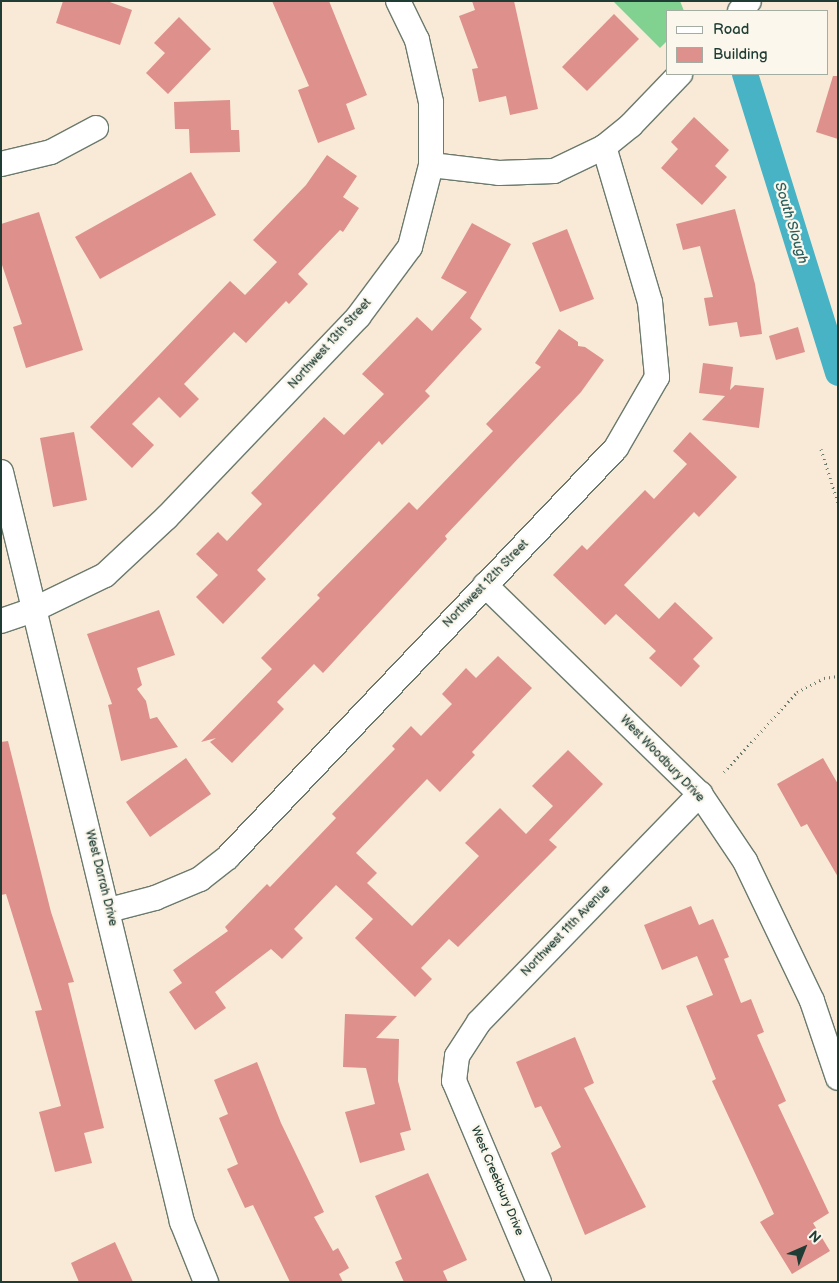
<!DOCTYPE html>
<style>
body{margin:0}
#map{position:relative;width:839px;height:1283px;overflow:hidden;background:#f8ead7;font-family:"Balsamiq Sans",sans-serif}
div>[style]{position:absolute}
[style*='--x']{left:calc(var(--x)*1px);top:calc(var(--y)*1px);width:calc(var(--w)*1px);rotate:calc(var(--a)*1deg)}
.green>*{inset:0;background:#81d191}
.canal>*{height:26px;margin:-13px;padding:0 13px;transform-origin:13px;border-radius:13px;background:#47b3c4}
.building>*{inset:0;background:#de908c}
.path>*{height:3px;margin-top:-1.5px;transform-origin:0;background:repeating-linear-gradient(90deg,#6b7a6d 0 1px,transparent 0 5px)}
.roads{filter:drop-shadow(1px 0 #6b7a6d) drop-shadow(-1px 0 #6b7a6d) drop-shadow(0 1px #6b7a6d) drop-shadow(0 -1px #6b7a6d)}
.street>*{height:24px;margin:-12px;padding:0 12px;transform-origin:12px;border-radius:12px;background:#fff}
span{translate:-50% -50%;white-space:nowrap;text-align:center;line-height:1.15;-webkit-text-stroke:4.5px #fbf7ec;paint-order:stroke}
.street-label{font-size:12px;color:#1f3d34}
.water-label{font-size:14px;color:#2b605f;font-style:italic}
.frame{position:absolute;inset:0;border:2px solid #1f3d34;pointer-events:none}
.legend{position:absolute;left:666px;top:10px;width:162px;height:65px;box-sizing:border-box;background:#fbf7ec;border:1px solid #a3ada2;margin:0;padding:6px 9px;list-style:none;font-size:15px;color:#1f3d34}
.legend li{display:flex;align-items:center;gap:10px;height:25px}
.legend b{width:25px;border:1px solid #a3ada2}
.north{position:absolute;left:779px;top:1223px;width:50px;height:50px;-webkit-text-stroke:4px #fbf7ec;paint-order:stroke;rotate:44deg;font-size:14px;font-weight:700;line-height:20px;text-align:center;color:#1f3d34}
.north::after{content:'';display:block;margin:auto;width:18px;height:22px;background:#1f3d34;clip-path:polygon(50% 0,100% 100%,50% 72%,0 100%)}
</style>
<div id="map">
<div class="green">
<div style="clip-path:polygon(613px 1px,680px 1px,684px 11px,668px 11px,668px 40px,660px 48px)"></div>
</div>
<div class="canal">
<div style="--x:745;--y:74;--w:313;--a:72.7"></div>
</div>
<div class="building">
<div style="clip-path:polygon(63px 1px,107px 1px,132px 10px,120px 45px,56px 23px)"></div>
<div style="clip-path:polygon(272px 1px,329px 1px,367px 95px,346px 104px,355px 129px,318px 143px,298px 90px,309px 86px)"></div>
<div style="clip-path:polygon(472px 1px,514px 1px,538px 109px,510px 115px,506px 96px,479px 102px,472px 69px,478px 68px,459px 16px,475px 10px)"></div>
<div style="clip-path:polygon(614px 14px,639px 39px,587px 91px,562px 67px)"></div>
<div style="clip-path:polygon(179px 17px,211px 49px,168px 94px,146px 73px,165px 53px,154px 43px)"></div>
<div style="clip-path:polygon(833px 76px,838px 76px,838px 139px,816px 132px)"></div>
<div style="clip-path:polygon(230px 100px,231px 130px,239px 130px,240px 152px,190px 153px,189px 129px,175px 129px,174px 102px)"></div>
<div style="clip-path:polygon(694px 117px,729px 150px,715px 166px,727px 177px,702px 205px,661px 168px,678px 149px,671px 142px)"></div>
<div style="clip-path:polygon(327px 155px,357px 176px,343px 197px,359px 208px,343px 232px,340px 230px,298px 274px,308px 284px,289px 304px,286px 301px,246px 343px,234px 332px,184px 384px,199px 399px,180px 418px,159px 397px,132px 424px,154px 445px,132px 468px,90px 427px,230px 281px,245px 295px,277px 262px,253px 240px,306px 185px)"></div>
<div style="clip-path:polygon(191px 172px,216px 215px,100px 279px,75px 237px)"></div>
<div style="clip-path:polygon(735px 209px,755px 284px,762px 334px,740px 337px,737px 322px,709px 326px,704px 298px,713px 297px,700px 246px,683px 250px,676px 224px)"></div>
<div style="clip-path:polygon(39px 212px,83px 350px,26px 368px,13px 327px,22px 324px,1px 262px,1px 224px)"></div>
<div style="clip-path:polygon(472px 223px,511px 244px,470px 318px,482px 329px,425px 391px,430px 396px,382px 445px,379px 441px,257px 570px,266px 579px,223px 624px,196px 597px,218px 575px,196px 554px,218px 532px,227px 541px,262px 504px,251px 493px,324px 417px,344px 435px,384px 394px,362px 374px,417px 317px,432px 331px,467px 292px,441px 278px)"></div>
<div style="clip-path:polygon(567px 229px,594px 299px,560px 312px,532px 243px)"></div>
<div style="clip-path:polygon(798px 327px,805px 352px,776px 360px,769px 336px)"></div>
<div style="clip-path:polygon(559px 329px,578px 342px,578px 346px,585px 347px,604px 360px,581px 392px,445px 536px,447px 539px,323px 673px,314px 664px,277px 702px,284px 709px,232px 763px,210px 742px,216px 738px,201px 742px,272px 669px,261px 658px,320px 598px,317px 595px,409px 502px,417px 510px,493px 431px,486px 424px,541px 367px,535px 363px)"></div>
<div style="clip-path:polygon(703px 363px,733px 367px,730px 390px,735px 385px,764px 388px,759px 428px,702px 420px,725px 396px,699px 393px)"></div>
<div style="clip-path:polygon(74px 432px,87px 500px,53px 507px,40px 438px)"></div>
<div style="clip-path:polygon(690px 432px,737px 477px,699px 517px,694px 512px,624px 585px,659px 619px,675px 602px,713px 638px,693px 659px,700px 666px,681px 687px,649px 658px,656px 651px,616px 614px,605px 625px,553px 575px,582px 545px,587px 550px,645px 490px,654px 499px,687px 464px,673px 451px)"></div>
<div style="clip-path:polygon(159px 610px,175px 655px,137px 668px,142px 685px,137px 689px,146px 701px,150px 719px,157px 717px,178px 747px,121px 761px,108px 705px,112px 704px,87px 634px)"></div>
<div style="clip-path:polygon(498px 656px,532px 688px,472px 752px,475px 755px,440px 792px,427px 779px,356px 853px,377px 873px,367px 883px,412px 926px,479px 856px,465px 843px,500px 808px,526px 834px,553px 806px,532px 786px,568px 750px,603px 784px,549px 840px,557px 847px,458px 947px,449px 939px,421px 968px,432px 979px,415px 997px,355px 938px,373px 919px,336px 885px,294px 929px,303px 938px,282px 959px,271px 949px,215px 992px,226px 1008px,195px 1030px,169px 992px,182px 983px,173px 970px,228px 931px,225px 927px,267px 884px,270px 887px,336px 818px,332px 814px,395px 749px,392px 746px,411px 726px,421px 736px,452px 704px,442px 694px,466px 668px,476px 678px)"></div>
<div style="clip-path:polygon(8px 741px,51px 912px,74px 982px,68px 983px,104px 1128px,84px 1133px,92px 1163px,55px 1172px,39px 1112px,61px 1106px,35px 1011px,42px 1010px,6px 894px,1px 895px,1px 742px)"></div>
<div style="clip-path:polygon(186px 758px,211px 794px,150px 837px,126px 802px)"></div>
<div style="clip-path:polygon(823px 758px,838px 784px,838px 877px,807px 824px,801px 827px,777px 784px)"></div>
<div style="clip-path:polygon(691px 906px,699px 925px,713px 919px,729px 957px,724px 959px,741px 1003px,751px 999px,764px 1032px,757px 1035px,786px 1101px,778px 1105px,829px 1213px,813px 1223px,830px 1251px,792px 1274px,760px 1222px,774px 1214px,712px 1081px,716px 1079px,686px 1006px,713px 995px,697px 956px,662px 970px,644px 925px)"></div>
<div style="clip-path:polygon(345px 1014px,397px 1016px,376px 1038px,399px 1039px,398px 1081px,411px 1130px,400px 1133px,405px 1150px,360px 1163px,345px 1112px,375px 1104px,366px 1068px,343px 1067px)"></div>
<div style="clip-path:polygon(575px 1037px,594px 1083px,584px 1088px,646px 1207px,585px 1235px,551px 1153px,561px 1147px,541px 1106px,535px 1108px,516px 1062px)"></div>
<div style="clip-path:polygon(257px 1062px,281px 1123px,324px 1212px,314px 1217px,333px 1251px,338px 1248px,349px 1268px,339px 1274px,343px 1282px,290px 1282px,253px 1205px,245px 1208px,227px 1169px,238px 1164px,219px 1118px,228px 1114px,214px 1080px)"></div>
<div style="clip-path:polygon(428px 1173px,467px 1260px,443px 1271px,448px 1282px,404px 1282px,395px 1262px,402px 1259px,375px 1196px)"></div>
<div style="clip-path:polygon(115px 1242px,133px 1282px,79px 1282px,71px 1263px)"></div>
</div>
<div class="path">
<div style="--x:821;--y:449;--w:57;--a:72.5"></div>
<div style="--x:724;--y:772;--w:108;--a:-47.6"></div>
<div style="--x:797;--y:692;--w:30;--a:-27"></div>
<div style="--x:824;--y:678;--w:14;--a:-8"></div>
</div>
<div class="roads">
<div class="street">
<div style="--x:740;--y:11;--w:13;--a:-48"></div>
<div style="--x:1;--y:164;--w:51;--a:-13.5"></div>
<div style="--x:51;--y:152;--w:51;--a:-28.1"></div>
<div style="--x:431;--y:165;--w:68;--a:6.7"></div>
<div style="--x:499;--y:173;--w:55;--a:-2.1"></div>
<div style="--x:554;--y:171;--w:55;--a:-25.6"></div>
<div style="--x:604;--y:147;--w:35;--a:-39"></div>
<div style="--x:631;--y:125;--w:71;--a:-46.1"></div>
<div style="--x:1;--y:472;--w:772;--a:76.43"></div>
<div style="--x:182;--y:1222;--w:65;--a:68.2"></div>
<div style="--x:485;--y:585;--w:300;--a:44.2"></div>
<div style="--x:700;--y:794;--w:81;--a:56.1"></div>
<div style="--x:745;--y:861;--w:155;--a:64.4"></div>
<div style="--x:812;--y:1001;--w:81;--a:71.3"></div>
<div style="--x:1;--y:621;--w:36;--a:-19"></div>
<div style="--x:35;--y:609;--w:78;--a:-25.9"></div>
<div style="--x:105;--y:575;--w:85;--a:-43.1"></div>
<div style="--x:167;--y:517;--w:277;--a:-46.3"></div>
<div style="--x:358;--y:317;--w:87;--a:-53.4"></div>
<div style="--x:410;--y:247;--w:85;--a:-75.6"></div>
<div style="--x:431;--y:165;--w:63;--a:-90"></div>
<div style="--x:431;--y:102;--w:64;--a:-102.7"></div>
<div style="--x:417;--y:40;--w:43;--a:-116"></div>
<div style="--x:109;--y:910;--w:48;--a:-14.6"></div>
<div style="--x:155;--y:898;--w:49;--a:-22.9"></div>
<div style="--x:200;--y:879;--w:36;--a:-38"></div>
<div style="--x:228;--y:857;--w:564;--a:-46.51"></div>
<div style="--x:616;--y:448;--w:82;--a:-60"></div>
<div style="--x:657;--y:377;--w:75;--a:-95.3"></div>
<div style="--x:650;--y:302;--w:162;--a:-106.5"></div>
<div style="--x:539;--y:1282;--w:218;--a:-112.9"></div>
<div style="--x:454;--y:1081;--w:25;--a:-83"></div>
<div style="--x:457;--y:1056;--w:40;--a:-57.1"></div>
<div style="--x:479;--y:1022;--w:318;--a:-45.9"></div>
</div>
</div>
<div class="street-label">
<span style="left:330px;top:344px;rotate:-48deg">Northwest 13th Street</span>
<span style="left:486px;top:584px;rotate:-46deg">Northwest 12th Street</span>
<span style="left:662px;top:759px;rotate:46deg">West Woodbury Drive</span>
<span style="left:101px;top:878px;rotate:76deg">West Darrah Drive</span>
<span style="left:566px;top:931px;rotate:-46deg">Northwest 11th Avenue</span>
<span style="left:497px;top:1181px;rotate:67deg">West Creekbury Drive</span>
</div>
<div class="water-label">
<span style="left:791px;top:223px;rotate:73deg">South Slough</span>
</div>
<div class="frame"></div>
<ul class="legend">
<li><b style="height:6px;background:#fff"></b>Road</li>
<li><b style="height:14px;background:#de908c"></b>Building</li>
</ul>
<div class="north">N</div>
</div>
